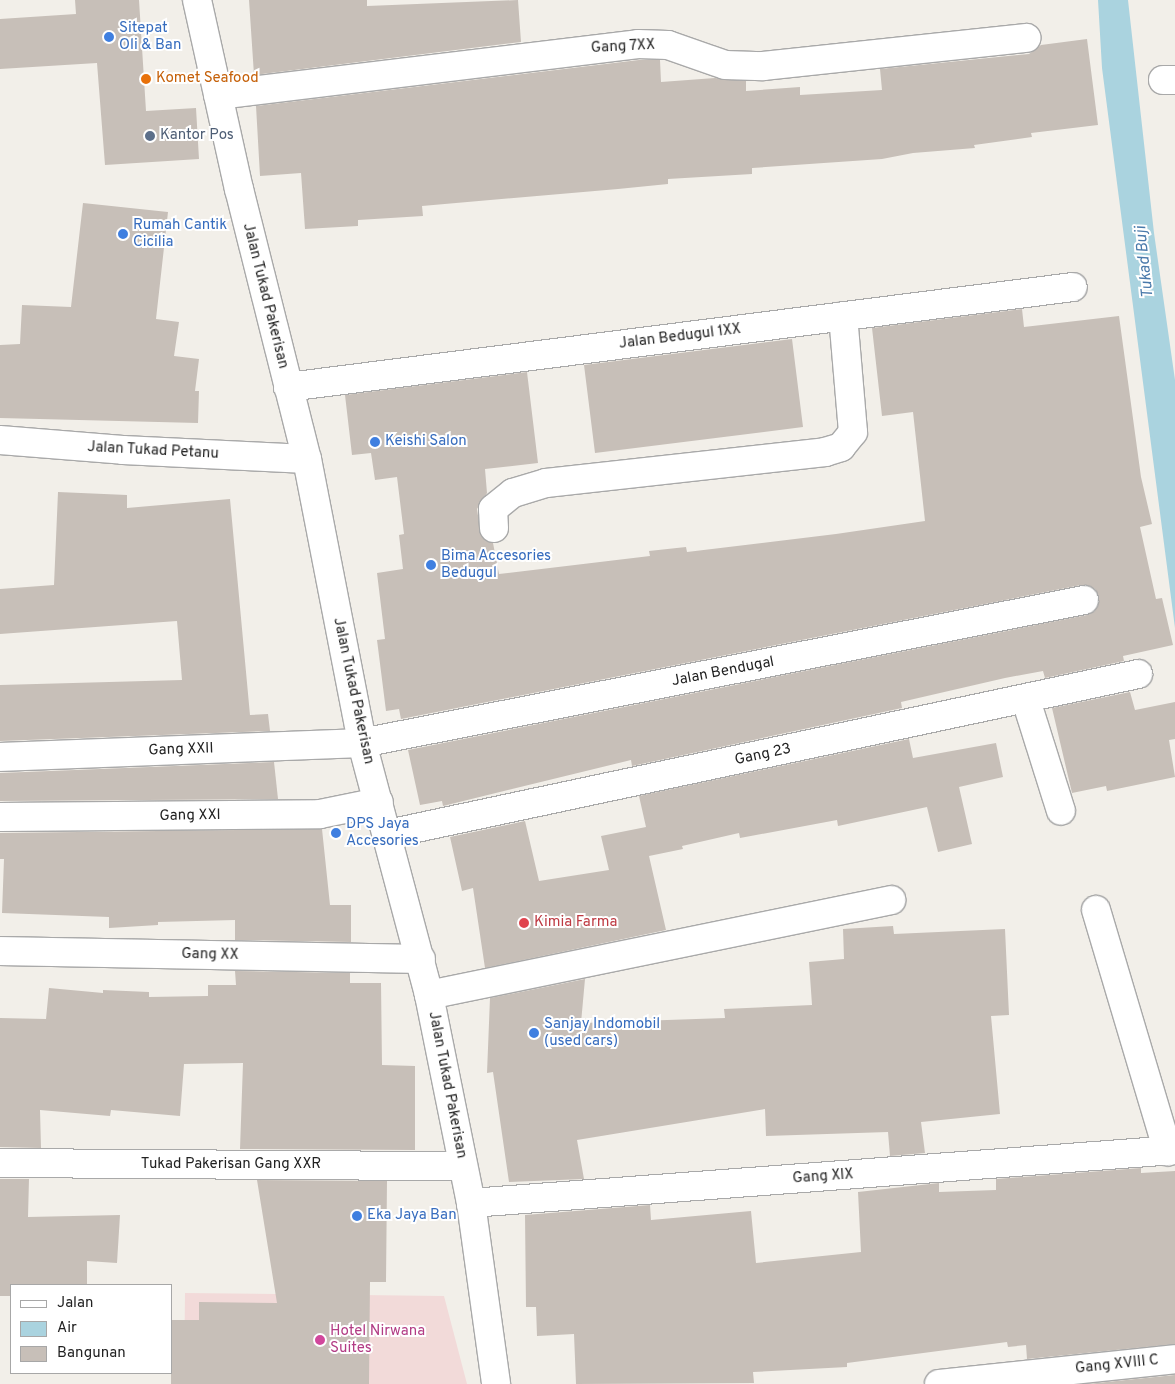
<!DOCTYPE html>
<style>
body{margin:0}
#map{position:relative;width:1175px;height:1384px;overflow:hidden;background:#f2efe9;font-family:Overpass,sans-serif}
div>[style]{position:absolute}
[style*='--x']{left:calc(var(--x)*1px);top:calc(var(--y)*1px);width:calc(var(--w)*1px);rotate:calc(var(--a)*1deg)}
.commercial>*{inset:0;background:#f2dad9}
.water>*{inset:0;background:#aad3df}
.building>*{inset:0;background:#c7bfb8}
.roads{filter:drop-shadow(1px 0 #a9a9a9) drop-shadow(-1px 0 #a9a9a9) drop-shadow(0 1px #a9a9a9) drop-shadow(0 -1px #a9a9a9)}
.minor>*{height:28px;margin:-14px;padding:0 14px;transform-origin:14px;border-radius:14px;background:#fff}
.dots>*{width:14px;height:14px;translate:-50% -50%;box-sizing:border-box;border:2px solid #fff;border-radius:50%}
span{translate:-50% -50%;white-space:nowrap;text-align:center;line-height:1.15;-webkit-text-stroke:4px #fff;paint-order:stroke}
.shop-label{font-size:15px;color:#366cbe}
.left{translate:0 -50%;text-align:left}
.street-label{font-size:15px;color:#222}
.food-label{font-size:15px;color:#c56008}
.service-label{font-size:15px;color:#4e5e75}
.health-label{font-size:15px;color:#be3a42}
.hotel-label{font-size:15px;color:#b23c85}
.water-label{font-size:16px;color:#4a7aab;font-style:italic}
.legend{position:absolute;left:10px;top:1284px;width:162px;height:90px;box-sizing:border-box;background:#fff;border:1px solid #a7a7a7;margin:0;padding:6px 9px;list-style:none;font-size:15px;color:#222}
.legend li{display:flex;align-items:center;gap:10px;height:25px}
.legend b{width:25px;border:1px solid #a7a7a7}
</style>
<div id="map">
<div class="commercial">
<div style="clip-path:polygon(185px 1293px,444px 1296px,467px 1384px,184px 1384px)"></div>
</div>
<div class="water">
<div style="clip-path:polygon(1098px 0,1128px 0,1154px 233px,1175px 380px,1175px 628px,1102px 68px)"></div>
</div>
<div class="building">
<div style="clip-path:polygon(75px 0,139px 0,146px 111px,196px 108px,199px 159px,105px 165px,97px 63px,0 69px,0 19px,76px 14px)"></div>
<div style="clip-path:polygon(249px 0,367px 0,367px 6px,518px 0,521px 42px,254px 75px)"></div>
<div style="clip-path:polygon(1087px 39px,1098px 125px,1031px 133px,1032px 137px,974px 145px,975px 148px,913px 153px,882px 159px,752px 168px,752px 174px,668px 179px,668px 184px,618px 189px,422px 206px,423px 216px,358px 220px,358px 226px,305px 229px,301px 173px,260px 176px,256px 106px,639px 60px,660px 60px,661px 82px,715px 78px,746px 81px,746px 91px,800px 87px,800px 95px,882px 90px,880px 69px,1029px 54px,1041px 45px)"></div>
<div style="clip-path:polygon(83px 203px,168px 212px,156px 319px,179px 322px,174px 356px,199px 359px,195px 391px,199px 391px,198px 423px,0 418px,0 345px,20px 344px,22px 305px,71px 307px)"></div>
<div style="clip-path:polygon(1022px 309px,1024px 327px,1119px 316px,1141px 477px,1152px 524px,1140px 527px,1156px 599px,1162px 598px,1173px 645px,1123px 656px,1124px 661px,1045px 678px,1043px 671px,1005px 678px,901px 702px,902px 708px,632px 766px,631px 760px,443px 806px,442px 801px,420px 805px,408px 750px,1087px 615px,1095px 611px,1099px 597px,1095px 589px,1081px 585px,401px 719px,399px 709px,386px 711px,377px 640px,385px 639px,377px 573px,403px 569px,399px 535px,404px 534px,397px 477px,375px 480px,371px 453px,352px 455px,345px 395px,527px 372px,538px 463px,485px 469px,487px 493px,477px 509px,481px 536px,493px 543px,499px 574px,650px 556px,649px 551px,686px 547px,687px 552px,836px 534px,925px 521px,913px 412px,882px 416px,872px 328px)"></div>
<div style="clip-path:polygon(792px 339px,803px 427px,595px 453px,584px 365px)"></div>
<div style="clip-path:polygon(58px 492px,127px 495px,127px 508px,230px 499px,250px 715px,268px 714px,270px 731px,0 741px,0 685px,182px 680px,177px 621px,0 634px,0 589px,54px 585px)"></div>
<div style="clip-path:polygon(1130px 692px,1135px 710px,1175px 702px,1175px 739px,1169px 740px,1175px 777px,1107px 791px,1106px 786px,1072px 793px,1052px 708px)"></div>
<div style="clip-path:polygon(909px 739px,913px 758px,996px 743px,1003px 777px,959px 787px,972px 844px,938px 852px,927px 807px,838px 826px,837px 820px,740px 838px,739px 833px,682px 846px,683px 849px,649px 856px,666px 930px,485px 968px,473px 888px,462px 891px,450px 837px,525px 821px,539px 881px,609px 870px,601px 836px,646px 827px,639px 796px)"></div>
<div style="clip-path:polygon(274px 762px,278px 799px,0 801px,0 773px)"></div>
<div style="clip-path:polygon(322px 829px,330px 905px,351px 905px,351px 942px,235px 940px,235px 920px,158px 922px,158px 925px,109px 928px,109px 917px,2px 913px,4px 859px,0 859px,0 833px)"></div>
<div style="clip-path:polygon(893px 926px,894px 934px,1005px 929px,1009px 1015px,991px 1016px,1000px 1114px,921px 1122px,925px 1153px,890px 1156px,888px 1132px,766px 1136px,765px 1109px,577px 1140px,584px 1179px,509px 1182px,493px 1072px,487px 1073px,490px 998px,585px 979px,581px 1023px,725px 1018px,724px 1009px,812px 1005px,809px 962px,844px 959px,843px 929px)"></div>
<div style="clip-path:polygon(235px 971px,350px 973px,350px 983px,381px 983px,382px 1065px,415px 1066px,415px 1150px,240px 1149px,243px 1063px,184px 1064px,180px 1116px,111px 1110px,110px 1116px,40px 1110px,41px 1148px,0 1147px,0 1018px,46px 1019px,49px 988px,103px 993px,103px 990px,149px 992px,149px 997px,208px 996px,208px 985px,236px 985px)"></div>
<div style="clip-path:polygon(1141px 1168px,1141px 1173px,1175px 1171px,1175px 1344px,1027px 1359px,1026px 1345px,1008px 1347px,1007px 1342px,847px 1363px,847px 1367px,753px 1372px,754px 1383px,576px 1384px,574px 1334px,537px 1336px,536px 1307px,526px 1307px,525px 1215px,650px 1205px,651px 1220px,751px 1211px,756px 1263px,861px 1252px,858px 1192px,939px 1183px,939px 1192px,996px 1190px,996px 1179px)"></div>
<div style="clip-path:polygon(0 1179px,29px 1179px,28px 1217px,120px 1215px,117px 1263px,87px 1261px,87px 1285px,11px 1285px,11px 1296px,0 1296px)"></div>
<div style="clip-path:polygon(257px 1180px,387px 1181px,386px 1282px,370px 1282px,369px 1384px,171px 1384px,171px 1320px,199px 1320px,199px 1302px,277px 1303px)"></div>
<div style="clip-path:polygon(1175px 1375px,1175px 1384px,1087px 1384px)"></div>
</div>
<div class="roads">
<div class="minor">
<div style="--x:197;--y:0;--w:194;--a:77.5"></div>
<div style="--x:239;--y:189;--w:278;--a:75.9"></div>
<div style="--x:307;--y:459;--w:289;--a:79"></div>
<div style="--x:362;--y:743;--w:261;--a:75.1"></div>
<div style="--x:429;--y:995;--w:212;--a:78.6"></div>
<div style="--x:471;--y:1203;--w:183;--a:82.1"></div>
<div style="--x:1163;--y:80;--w:12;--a:0"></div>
<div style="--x:218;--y:95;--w:423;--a:-6.9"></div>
<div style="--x:638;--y:44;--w:30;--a:2"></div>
<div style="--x:668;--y:45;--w:60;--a:19.3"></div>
<div style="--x:725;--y:65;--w:38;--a:2"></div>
<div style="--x:763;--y:66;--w:265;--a:-6.1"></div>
<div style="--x:288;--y:387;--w:791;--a:-7.26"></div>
<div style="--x:0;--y:440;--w:123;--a:4.6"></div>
<div style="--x:123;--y:450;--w:184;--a:2.8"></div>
<div style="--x:494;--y:528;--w:19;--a:-93"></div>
<div style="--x:493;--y:509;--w:26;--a:-39"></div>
<div style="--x:513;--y:493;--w:34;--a:-17"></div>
<div style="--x:546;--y:483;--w:281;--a:-6.3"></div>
<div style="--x:825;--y:452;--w:17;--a:-17"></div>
<div style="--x:841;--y:447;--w:19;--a:-51"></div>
<div style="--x:853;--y:432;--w:116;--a:-94.9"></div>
<div style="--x:1026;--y:700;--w:116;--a:72.5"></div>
<div style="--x:0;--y:757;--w:362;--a:-2.2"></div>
<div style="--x:362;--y:743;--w:736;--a:-11.2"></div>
<div style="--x:0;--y:817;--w:320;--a:-0.5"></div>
<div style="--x:320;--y:814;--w:60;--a:-11.5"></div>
<div style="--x:388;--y:834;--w:767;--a:-12.04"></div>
<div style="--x:1096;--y:910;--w:252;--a:73.4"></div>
<div style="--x:0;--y:951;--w:421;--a:1.1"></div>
<div style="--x:429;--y:995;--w:472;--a:-11.6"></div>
<div style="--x:0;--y:1163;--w:462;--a:0.4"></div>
<div style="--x:471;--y:1203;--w:706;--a:-4.31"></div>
<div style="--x:939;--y:1384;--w:237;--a:-6"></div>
</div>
</div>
<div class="dots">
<div style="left:109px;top:37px;background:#3f7fe0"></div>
<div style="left:146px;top:79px;background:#e8710a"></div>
<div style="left:150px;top:136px;background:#5c6f8a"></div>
<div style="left:123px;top:234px;background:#3f7fe0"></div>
<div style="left:375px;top:442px;background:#3f7fe0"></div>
<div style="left:431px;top:565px;background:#3f7fe0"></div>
<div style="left:336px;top:833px;background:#3f7fe0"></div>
<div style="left:524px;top:923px;background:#e0444e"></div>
<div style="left:534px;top:1033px;background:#3f7fe0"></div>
<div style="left:357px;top:1216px;background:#3f7fe0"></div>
<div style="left:320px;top:1340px;background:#d1479c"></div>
</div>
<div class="shop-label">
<span class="left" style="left:119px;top:37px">Sitepat<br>Oli &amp; Ban</span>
<span class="left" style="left:133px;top:234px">Rumah Cantik<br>Cicilia</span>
<span class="left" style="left:385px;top:442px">Keishi Salon</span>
<span class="left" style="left:441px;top:565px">Bima Accesories<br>Bedugul</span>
<span class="left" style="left:346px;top:833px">DPS Jaya<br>Accesories</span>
<span class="left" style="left:544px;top:1033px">Sanjay Indomobil<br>(used cars)</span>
<span class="left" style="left:367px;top:1216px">Eka Jaya Ban</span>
</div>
<div class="street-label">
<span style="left:623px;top:47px;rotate:-3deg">Gang 7XX</span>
<span style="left:265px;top:296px;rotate:76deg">Jalan Tukad Pakerisan</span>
<span style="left:680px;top:337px;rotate:-7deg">Jalan Bedugul 1XX</span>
<span style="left:153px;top:451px;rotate:3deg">Jalan Tukad Petanu</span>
<span style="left:723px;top:672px;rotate:-11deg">Jalan Bendugal</span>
<span style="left:353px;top:691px;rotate:78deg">Jalan Tukad Pakerisan</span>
<span style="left:181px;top:750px;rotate:-2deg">Gang XXII</span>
<span style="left:763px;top:755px;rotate:-12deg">Gang 23</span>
<span style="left:190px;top:816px;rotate:-1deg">Gang XXI</span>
<span style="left:210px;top:955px;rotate:1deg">Gang XX</span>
<span style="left:447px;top:1085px;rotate:79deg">Jalan Tukad Pakerisan</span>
<span style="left:231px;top:1165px">Tukad Pakerisan Gang XXR</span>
<span style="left:823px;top:1177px;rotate:-4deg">Gang XIX</span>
<span style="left:1117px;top:1365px;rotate:-6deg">Gang XVIII C</span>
</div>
<div class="food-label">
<span class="left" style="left:156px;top:79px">Komet Seafood</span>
</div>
<div class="service-label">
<span class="left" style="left:160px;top:136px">Kantor Pos</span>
</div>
<div class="health-label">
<span class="left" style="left:534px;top:923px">Kimia Farma</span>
</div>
<div class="hotel-label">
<span class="left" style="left:330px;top:1340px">Hotel Nirwana<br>Suites</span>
</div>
<div class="water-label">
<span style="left:1145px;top:262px;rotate:-96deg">Tukad Buji</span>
</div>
<ul class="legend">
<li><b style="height:6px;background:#fff"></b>Jalan</li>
<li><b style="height:14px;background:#aad3df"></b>Air</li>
<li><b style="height:14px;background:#c7bfb8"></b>Bangunan</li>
</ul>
</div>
